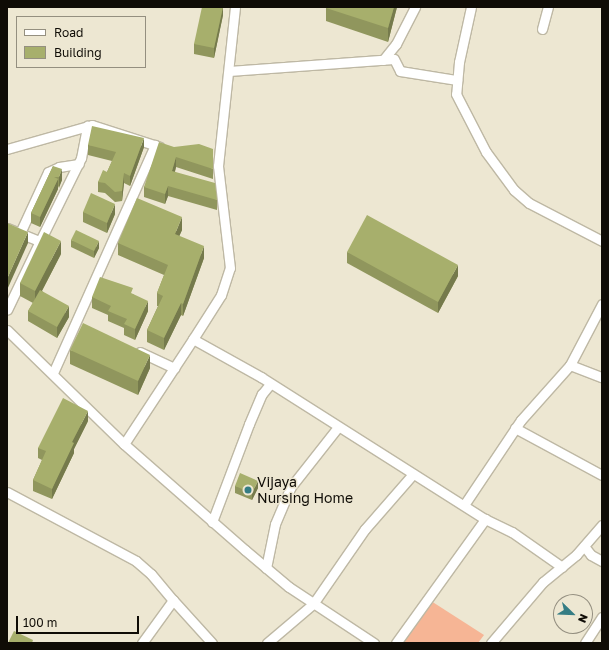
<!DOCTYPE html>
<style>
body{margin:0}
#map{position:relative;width:609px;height:650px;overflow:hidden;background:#ede7d2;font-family:"Golos Text",sans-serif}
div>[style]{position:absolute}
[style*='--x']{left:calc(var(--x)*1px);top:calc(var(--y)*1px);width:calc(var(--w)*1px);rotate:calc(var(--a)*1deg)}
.green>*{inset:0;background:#f6b595}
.roads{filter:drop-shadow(1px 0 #beb8a4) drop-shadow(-1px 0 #beb8a4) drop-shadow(0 1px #beb8a4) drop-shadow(0 -1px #beb8a4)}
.minor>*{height:9px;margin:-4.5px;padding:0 4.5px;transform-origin:4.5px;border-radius:4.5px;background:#fff}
.wall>*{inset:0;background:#90965d}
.shaded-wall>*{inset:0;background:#757a4c}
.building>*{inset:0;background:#a7af6c}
.dots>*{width:11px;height:11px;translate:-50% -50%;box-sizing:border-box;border:2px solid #ede7d2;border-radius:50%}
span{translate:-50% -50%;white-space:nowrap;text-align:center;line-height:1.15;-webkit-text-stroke:3px #ede7d2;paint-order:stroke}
.poi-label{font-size:14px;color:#0f0c06}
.left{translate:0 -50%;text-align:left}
.frame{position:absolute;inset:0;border:8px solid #0f0c06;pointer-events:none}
.legend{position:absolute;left:16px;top:16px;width:130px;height:52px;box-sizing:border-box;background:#ede7d2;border:1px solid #948f80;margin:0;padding:5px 7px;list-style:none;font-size:12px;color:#0f0c06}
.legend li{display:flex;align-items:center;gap:8px;height:20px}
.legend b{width:20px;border:1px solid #948f80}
.north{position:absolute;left:553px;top:594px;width:40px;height:40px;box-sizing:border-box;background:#ede7d2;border:1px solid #948f80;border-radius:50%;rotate:113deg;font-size:11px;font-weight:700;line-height:16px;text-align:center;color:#0f0c06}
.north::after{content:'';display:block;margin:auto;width:14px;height:18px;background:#357d84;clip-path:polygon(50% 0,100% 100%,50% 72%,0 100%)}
.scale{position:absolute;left:16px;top:616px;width:123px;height:18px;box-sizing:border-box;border:2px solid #0f0c06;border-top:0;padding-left:5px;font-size:12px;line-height:14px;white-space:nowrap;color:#0f0c06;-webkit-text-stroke:3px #ede7d2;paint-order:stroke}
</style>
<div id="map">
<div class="green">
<div style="clip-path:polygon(431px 601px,484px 635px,478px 643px,399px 643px)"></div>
</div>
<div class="roads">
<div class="minor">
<div style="--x:471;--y:7;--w:56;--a:102.3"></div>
<div style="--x:459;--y:62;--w:32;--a:95"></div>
<div style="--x:456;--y:94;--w:65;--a:62.7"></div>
<div style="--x:486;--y:152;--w:47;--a:53.6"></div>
<div style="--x:514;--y:190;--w:20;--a:41"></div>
<div style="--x:529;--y:203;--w:82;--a:27.5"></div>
<div style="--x:542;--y:29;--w:23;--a:-75"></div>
<div style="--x:383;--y:60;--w:21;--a:-51"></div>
<div style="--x:396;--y:44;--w:42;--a:-62.8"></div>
<div style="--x:229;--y:71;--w:165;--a:-4.2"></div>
<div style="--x:394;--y:59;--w:13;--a:63"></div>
<div style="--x:400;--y:71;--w:58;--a:9"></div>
<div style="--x:7;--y:149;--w:88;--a:-15.8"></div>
<div style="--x:92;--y:125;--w:71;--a:17.9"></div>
<div style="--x:7;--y:228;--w:35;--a:22"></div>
<div style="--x:40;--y:241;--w:76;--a:115.6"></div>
<div style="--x:20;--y:233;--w:67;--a:-65.3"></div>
<div style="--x:48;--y:172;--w:12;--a:-24"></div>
<div style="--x:59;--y:167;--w:20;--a:-9"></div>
<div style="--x:40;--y:241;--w:93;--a:-63.7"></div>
<div style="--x:81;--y:158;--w:33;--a:-79"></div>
<div style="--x:602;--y:304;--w:69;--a:117.7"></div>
<div style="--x:570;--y:365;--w:34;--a:21"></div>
<div style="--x:7;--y:330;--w:163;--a:44.3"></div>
<div style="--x:124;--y:444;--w:161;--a:41.2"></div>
<div style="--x:245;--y:550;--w:57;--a:40.1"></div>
<div style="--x:289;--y:587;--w:102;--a:33.4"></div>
<div style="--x:193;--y:339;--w:52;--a:-57.5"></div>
<div style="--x:221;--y:295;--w:28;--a:-72"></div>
<div style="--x:230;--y:268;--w:103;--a:-96.7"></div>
<div style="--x:218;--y:166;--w:160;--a:-83.9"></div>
<div style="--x:140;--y:352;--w:38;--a:25"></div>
<div style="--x:53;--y:373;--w:250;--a:-65.9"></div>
<div style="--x:515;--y:428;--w:99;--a:28.4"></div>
<div style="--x:124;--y:444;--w:126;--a:-56.7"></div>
<div style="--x:193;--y:339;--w:78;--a:29.2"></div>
<div style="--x:261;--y:377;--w:265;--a:32.4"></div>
<div style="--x:485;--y:519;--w:30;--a:26"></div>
<div style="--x:512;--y:532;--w:61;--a:35"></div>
<div style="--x:7;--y:492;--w:146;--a:28.1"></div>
<div style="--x:136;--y:561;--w:20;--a:41"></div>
<div style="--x:151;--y:574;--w:34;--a:50"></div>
<div style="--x:464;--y:505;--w:102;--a:-56.2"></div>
<div style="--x:521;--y:420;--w:74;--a:-48.3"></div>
<div style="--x:212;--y:522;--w:105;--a:-69.3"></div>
<div style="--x:249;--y:424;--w:33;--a:-67"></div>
<div style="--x:262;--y:394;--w:13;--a:-51"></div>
<div style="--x:584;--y:546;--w:11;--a:52"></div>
<div style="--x:591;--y:555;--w:13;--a:29"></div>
<div style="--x:266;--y:568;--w:45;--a:-78.4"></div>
<div style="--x:275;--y:524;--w:39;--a:-67"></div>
<div style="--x:290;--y:488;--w:78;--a:-51.8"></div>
<div style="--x:142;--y:643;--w:53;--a:-54.2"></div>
<div style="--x:173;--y:600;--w:58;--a:47.8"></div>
<div style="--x:267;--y:643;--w:60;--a:-40.3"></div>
<div style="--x:313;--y:604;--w:91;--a:-55.3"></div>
<div style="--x:365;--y:529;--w:73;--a:-48.9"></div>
<div style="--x:396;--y:643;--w:153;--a:-54.3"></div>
<div style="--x:491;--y:643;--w:80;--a:-49.6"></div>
<div style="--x:543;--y:582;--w:43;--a:-39.3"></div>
<div style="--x:576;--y:555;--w:40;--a:-49"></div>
<div style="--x:585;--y:643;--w:31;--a:-57"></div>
</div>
</div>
<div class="wall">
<div style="clip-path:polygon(223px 7px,223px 15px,214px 58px,194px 54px,194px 44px)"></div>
<div style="clip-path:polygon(326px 7px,397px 7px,388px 42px,326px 21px)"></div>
<div style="clip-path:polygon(88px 145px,144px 147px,130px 186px,124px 183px,122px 201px,115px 202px,105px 193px,98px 192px,98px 182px,107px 172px,112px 161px,88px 155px)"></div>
<div style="clip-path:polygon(174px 147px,213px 169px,213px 179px,176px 167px,175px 172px,217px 200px,217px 210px,168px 196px,165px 204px,144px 197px,144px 187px)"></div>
<div style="clip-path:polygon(53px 166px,62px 180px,58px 188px,58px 189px,40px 227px,31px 223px,31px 213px)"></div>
<div style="clip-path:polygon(83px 212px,115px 214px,107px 233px,83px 222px)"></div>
<div style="clip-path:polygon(182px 230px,179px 236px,204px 258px,183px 316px,181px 315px,164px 350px,147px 342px,147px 330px,158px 306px,157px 306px,157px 293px,164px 275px,118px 255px,118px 243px)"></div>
<div style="clip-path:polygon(71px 240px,99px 248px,94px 258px,71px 247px)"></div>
<div style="clip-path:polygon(347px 252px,458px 276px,438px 313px,347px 263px)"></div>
<div style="clip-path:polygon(61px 254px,42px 291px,69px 317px,57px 338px,28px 321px,28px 311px,33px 303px,20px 296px,20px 283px)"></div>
<div style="clip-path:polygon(133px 294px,148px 311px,135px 340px,124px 335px,124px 328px,108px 321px,108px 315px,92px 308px,92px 297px)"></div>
<div style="clip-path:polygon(70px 350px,150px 368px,138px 395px,70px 364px)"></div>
<div style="clip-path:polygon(88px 421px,74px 449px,74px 453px,52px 499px,33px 491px,33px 480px,42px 460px,38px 458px,38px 448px)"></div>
<div style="clip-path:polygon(235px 486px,258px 488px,252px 500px,235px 493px)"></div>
</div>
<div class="shaded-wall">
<div style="clip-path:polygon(223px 7px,223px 15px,214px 58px,214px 48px)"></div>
<div style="clip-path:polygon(394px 7px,397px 7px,388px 42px,388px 28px)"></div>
<div style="clip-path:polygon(144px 138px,144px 147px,130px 186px,130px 176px)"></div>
<div style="clip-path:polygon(176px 157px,176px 167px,172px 181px,172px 171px)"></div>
<div style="clip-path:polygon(62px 169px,62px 180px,59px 188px,59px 177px)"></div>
<div style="clip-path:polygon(124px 173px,124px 183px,122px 201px,122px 191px)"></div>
<div style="clip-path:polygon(58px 179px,58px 189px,40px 227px,40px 217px)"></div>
<div style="clip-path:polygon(168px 186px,168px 196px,165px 204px,165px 194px)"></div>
<div style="clip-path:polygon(115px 204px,115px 214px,107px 233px,107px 223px)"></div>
<div style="clip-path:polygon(182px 217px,182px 230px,175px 246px,175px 234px)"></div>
<div style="clip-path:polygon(28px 232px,28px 243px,7px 290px,7px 279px)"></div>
<div style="clip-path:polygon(61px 241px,61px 254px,35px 304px,35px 291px)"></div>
<div style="clip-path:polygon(99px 241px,99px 248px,94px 258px,94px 251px)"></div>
<div style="clip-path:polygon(204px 246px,204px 258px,183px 316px,183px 304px)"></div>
<div style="clip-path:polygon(458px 265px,458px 276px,438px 313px,438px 302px)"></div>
<div style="clip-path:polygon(148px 301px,148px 311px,135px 340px,135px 329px)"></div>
<div style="clip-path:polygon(181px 303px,181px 315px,164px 350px,164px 338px)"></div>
<div style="clip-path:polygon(69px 306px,69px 317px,57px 338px,57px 327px)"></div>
<div style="clip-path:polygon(150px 355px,150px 368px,138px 395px,138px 381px)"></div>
<div style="clip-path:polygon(88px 411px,88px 421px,74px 449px,74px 453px,52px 499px,52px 489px,72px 442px)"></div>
<div style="clip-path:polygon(258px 481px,258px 488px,252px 500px,252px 493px)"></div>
</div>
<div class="building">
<div style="clip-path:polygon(202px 7px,223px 7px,214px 48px,194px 44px)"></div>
<div style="clip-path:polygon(326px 7px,394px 7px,388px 28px,326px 8px)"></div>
<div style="clip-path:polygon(92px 126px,144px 138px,130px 176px,124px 173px,122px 191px,115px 192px,105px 183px,98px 182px,103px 170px,107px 172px,116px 152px,88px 145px)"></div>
<div style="clip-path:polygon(159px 142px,174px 147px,199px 144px,213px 149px,213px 169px,176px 157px,172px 171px,215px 183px,217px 200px,168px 186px,165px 194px,144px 187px)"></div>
<div style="clip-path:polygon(53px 166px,62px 169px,59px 177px,54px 177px,58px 179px,40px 217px,31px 213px)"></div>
<div style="clip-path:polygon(91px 193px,115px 204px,107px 223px,83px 212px)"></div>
<div style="clip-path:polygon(137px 198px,182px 217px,175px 234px,204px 246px,183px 304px,181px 303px,164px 338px,147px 330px,163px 296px,157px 293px,168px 265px,118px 243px)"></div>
<div style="clip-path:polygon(367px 215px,458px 265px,438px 302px,347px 252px)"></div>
<div style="clip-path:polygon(7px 223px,28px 232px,7px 279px)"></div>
<div style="clip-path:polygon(76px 230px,99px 241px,94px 251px,71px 240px)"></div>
<div style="clip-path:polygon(44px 232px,61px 241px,35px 291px,20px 283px)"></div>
<div style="clip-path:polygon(100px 277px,133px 288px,131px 293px,148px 301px,135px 329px,124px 324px,127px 319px,108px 311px,111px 306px,92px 297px)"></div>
<div style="clip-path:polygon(40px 290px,69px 306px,57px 327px,28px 311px)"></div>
<div style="clip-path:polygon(83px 323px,150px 355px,138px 381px,70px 350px)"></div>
<div style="clip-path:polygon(63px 398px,88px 411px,72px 442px,74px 443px,52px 489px,33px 480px,46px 451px,38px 448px)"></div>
<div style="clip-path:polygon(240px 473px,258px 481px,252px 493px,235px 486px)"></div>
<div style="clip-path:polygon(14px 631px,33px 640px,32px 643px,8px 643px)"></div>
</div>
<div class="dots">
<div style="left:248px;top:490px;background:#357d84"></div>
</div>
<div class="poi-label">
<span class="left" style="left:257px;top:490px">Vijaya<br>Nursing Home</span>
</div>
<div class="frame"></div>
<ul class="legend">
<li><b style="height:5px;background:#fff"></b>Road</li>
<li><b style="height:11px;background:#a7af6c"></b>Building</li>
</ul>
<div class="north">N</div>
<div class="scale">100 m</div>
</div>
